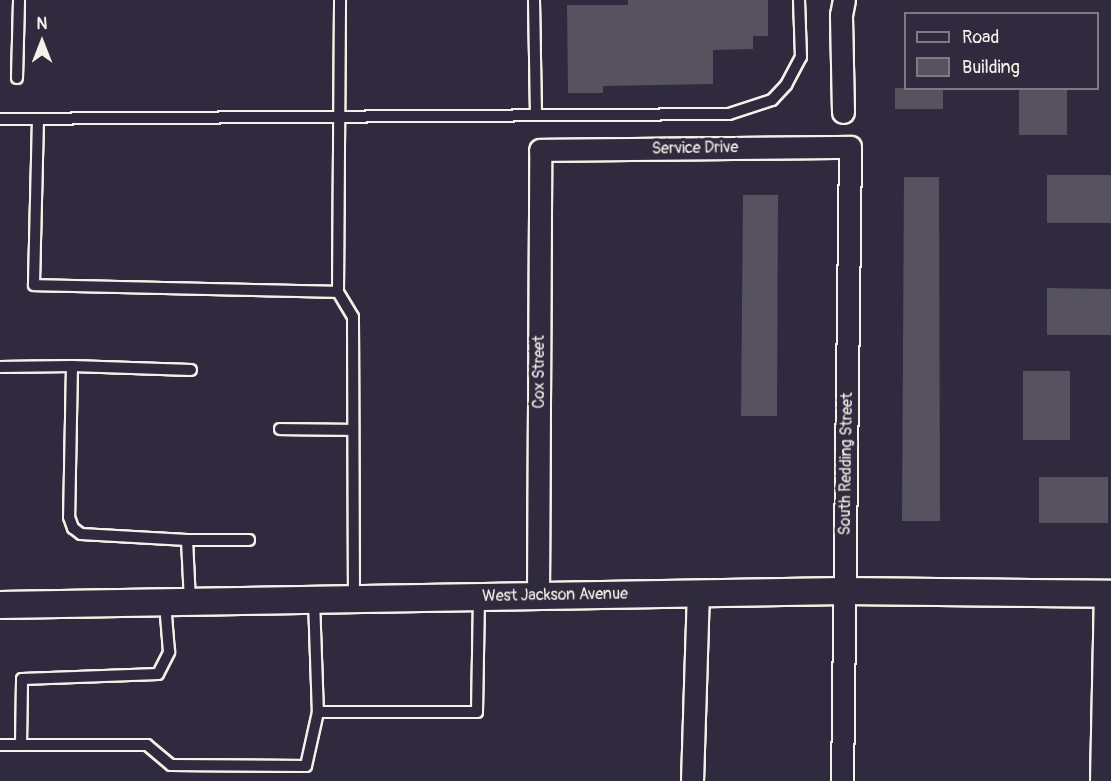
<!DOCTYPE html>
<style>
body{margin:0}
#map{position:relative;width:1111px;height:781px;overflow:hidden;background:#2f2a3d;font-family:Pangolin,sans-serif}
div>[style]{position:absolute}
[style*='--x']{left:calc(var(--x)*1px);top:calc(var(--y)*1px);width:calc(var(--w)*1px);rotate:calc(var(--a)*1deg)}
.building>*{inset:0;background:#56525f}
.roads{filter:drop-shadow(2px 0 #f4f1e8) drop-shadow(-2px 0 #f4f1e8) drop-shadow(0 2px #f4f1e8) drop-shadow(0 -2px #f4f1e8)}
.service>*{height:10px;margin:-5px;padding:0 5px;transform-origin:5px;border-radius:5px;background:#2f2a3d}
.minor>*{height:21px;margin:-10.5px;padding:0 10.5px;transform-origin:10.5px;border-radius:10.5px;background:#2f2a3d}
.tertiary>*{height:26px;margin:-13px;padding:0 13px;transform-origin:13px;border-radius:13px;background:#2f2a3d}
span{translate:-50% -50%;white-space:nowrap;text-align:center;line-height:1.15;-webkit-text-stroke:6px #2f2a3d;paint-order:stroke}
.street-label{font-size:16px;color:#f4f1e8}
.legend{position:absolute;left:904px;top:12px;width:195px;height:78px;box-sizing:border-box;background:#2f2a3d;border:2px solid #7e7a81;margin:0;padding:8px 10px;list-style:none;font-size:18px;color:#f4f1e8}
.legend li{display:flex;align-items:center;gap:12px;height:30px}
.legend b{width:30px;border:2px solid #7e7a81}
.north{position:absolute;left:12px;top:12px;width:60px;height:60px;-webkit-text-stroke:4px #2f2a3d;paint-order:stroke;rotate:0deg;font-size:16px;font-weight:700;line-height:24px;text-align:center;color:#f4f1e8}
.north::after{content:'';display:block;margin:auto;width:21px;height:27px;background:#f4f1e8;clip-path:polygon(50% 0,100% 100%,50% 72%,0 100%)}
</style>
<div id="map">
<div class="building">
<div style="clip-path:polygon(628px 0,768px 0,768px 36px,753px 36px,753px 49px,713px 50px,713px 84px,603px 86px,603px 93px,568px 93px,567px 5px,628px 5px)"></div>
<div style="clip-path:polygon(895px 88px,943px 88px,943px 109px,895px 109px)"></div>
<div style="clip-path:polygon(1019px 88px,1067px 88px,1067px 135px,1019px 135px)"></div>
<div style="clip-path:polygon(1047px 175px,1111px 175px,1111px 223px,1047px 223px)"></div>
<div style="clip-path:polygon(904px 177px,939px 177px,940px 521px,902px 521px)"></div>
<div style="clip-path:polygon(743px 195px,778px 195px,777px 416px,741px 416px)"></div>
<div style="clip-path:polygon(1047px 288px,1111px 289px,1111px 335px,1047px 335px)"></div>
<div style="clip-path:polygon(1023px 371px,1070px 371px,1070px 440px,1023px 440px)"></div>
<div style="clip-path:polygon(1039px 477px,1108px 477px,1108px 523px,1039px 523px)"></div>
</div>
<div class="roads">
<div class="service">
<div style="--x:534;--y:0;--w:115;--a:89"></div>
<div style="--x:17;--y:78;--w:78;--a:-88.5"></div>
<div style="--x:0;--y:119;--w:729;--a:-0.39"></div>
<div style="--x:729;--y:114;--w:45;--a:-18"></div>
<div style="--x:772;--y:100;--w:21;--a:-47"></div>
<div style="--x:786;--y:85;--w:32;--a:-62"></div>
<div style="--x:801;--y:57;--w:57;--a:-92"></div>
<div style="--x:38;--y:119;--w:166;--a:91.4"></div>
<div style="--x:34;--y:285;--w:304;--a:1.3"></div>
<div style="--x:338;--y:292;--w:292;--a:-89.6"></div>
<div style="--x:338;--y:292;--w:29;--a:59"></div>
<div style="--x:353;--y:317;--w:281;--a:89.8"></div>
<div style="--x:72;--y:366;--w:119;--a:1.9"></div>
<div style="--x:0;--y:367;--w:72;--a:-0.8"></div>
<div style="--x:72;--y:366;--w:151;--a:91.1"></div>
<div style="--x:69;--y:517;--w:12;--a:70"></div>
<div style="--x:73;--y:528;--w:10;--a:37"></div>
<div style="--x:81;--y:534;--w:106;--a:3.2"></div>
<div style="--x:187;--y:540;--w:61;--a:87.2"></div>
<div style="--x:280;--y:429;--w:73;--a:0.8"></div>
<div style="--x:187;--y:540;--w:62;--a:0"></div>
<div style="--x:314;--y:600;--w:112;--a:88"></div>
<div style="--x:0;--y:745;--w:147;--a:0"></div>
<div style="--x:147;--y:745;--w:31;--a:40"></div>
<div style="--x:171;--y:765;--w:135;--a:0.4"></div>
<div style="--x:306;--y:766;--w:55;--a:-77.5"></div>
<div style="--x:318;--y:712;--w:159;--a:0"></div>
<div style="--x:477;--y:712;--w:114;--a:-89"></div>
<div style="--x:21;--y:745;--w:66;--a:-89.1"></div>
<div style="--x:22;--y:679;--w:136;--a:-2.1"></div>
<div style="--x:158;--y:674;--w:25;--a:-63"></div>
<div style="--x:169;--y:652;--w:49;--a:-94.7"></div>
</div>
<div class="minor">
<div style="--x:843;--y:112;--w:97;--a:-91.2"></div>
<div style="--x:841;--y:15;--w:15;--a:-79"></div>
<div style="--x:538;--y:595;--w:445;--a:-89.7"></div>
<div style="--x:540;--y:150;--w:310;--a:-0.6"></div>
<div style="--x:850;--y:147;--w:634;--a:90.72"></div>
<div style="--x:692;--y:781;--w:188;--a:-88.2"></div>
<div style="--x:1101;--y:781;--w:187;--a:-88.8"></div>
</div>
<div class="tertiary">
<div style="--x:0;--y:605;--w:844;--a:-0.95"></div>
<div style="--x:844;--y:591;--w:267;--a:0.6"></div>
</div>
</div>
<div class="street-label">
<span style="left:695px;top:148px;rotate:-1deg">Service Drive</span>
<span style="left:539px;top:372px;rotate:-90deg">Cox Street</span>
<span style="left:846px;top:464px;rotate:-89deg">South Redding Street</span>
<span style="left:555px;top:595px;rotate:-1deg">West Jackson Avenue</span>
</div>
<ul class="legend">
<li><b style="height:8px;background:#2f2a3d"></b>Road</li>
<li><b style="height:16px;background:#56525f"></b>Building</li>
</ul>
<div class="north">N</div>
</div>
